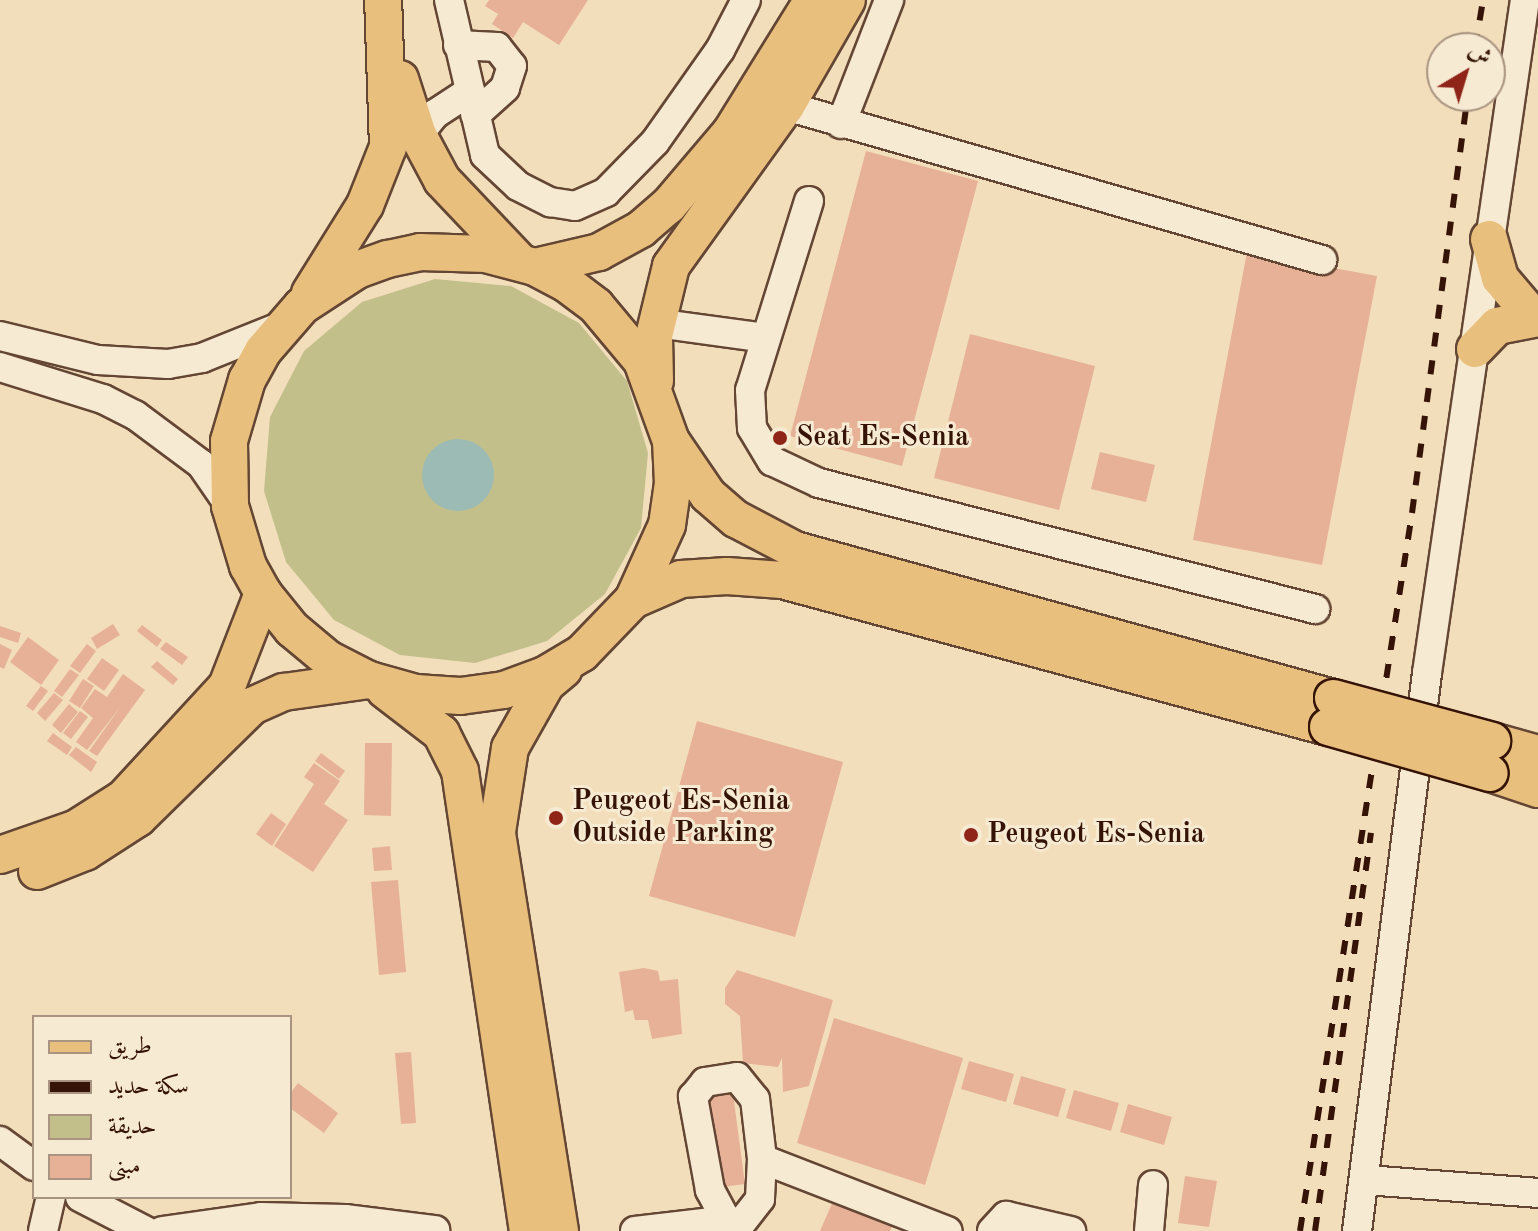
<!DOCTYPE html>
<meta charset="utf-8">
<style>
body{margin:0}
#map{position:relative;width:1538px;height:1231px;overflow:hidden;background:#f2deba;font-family:"Old Standard TT",Amiri,serif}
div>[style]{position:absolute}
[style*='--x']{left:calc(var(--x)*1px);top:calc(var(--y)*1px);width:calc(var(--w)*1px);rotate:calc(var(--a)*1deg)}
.green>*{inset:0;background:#c2bf8b}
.water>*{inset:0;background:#9cbbb5}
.round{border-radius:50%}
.building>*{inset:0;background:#e7b197}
.roads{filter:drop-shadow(2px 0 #644634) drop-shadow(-2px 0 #644634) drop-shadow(0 2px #644634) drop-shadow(0 -2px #644634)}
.minor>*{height:28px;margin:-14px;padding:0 14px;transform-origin:14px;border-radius:14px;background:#f7ead2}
.major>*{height:36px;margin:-18px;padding:0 18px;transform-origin:18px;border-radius:18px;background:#e9bf7d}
.rail>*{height:6px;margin-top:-3px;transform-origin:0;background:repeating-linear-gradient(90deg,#351407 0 14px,transparent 0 28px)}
.bridges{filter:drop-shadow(2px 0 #351407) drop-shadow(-2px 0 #351407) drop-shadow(0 2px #351407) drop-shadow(0 -2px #351407)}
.major-bridge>*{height:36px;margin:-18px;padding:0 18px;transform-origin:18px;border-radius:18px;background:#e9bf7d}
.dots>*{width:22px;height:22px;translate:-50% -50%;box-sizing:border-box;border:4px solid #f7ead2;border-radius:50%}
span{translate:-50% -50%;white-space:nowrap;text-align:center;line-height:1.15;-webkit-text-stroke:6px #f7ead2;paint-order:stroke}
.poi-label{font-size:28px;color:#351407;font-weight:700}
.left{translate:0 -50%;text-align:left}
.legend{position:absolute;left:32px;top:1015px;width:260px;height:184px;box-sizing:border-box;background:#f7ead2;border:2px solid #a99481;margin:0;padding:10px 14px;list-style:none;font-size:24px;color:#351407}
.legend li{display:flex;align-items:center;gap:16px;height:40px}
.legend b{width:40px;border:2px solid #a99481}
.north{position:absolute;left:1426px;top:32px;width:80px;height:80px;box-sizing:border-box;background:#f7ead2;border:2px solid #a99481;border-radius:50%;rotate:38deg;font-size:22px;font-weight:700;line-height:32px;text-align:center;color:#351407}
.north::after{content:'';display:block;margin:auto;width:28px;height:36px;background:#8f2418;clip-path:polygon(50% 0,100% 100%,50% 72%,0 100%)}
</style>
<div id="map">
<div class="green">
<div style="clip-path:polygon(evenodd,435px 279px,511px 286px,579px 323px,627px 381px,648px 453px,641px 528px,605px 594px,547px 641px,475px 663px,400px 655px,334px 620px,286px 562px,264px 491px,270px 417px,304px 351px,362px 302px,435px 279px,492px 464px,491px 488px,429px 496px,423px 482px,423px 466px,492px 464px)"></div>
</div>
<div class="water">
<div class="round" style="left:422px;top:439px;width:72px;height:72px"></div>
</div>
<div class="building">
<div style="clip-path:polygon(489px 0,588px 0,559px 45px,523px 22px,513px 38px,492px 24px,498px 14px,485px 6px)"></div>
<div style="clip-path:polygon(866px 151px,978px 181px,902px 466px,790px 436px)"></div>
<div style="clip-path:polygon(1247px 252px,1377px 276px,1322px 565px,1193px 540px)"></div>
<div style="clip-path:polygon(970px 334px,1095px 366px,1059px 510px,934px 478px)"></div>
<div style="clip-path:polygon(1100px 452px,1155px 465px,1146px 502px,1091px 489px)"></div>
<div style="clip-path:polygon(113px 624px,120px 635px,97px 649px,91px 638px)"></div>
<div style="clip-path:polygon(142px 625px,162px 640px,157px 647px,137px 631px)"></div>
<div style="clip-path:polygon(0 626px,21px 633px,18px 643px,0 637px)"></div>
<div style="clip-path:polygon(28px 637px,59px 660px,41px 685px,10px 662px)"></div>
<div style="clip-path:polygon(166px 642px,188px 657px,182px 665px,160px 649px)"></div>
<div style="clip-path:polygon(0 644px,12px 650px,4px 669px,0 667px)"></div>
<div style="clip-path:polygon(87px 644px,96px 651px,80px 673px,70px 666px)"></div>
<div style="clip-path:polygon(102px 658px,119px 670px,104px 691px,87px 679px)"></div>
<div style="clip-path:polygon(157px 661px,178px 679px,173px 685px,151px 667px)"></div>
<div style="clip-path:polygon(70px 669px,79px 675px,62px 697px,54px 691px)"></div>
<div style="clip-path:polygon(123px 674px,145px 690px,97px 756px,89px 751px,121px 706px,87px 750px,76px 742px,93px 718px,81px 708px,95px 689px,107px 697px)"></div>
<div style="clip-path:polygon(83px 679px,94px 686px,80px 708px,69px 701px)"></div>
<div style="clip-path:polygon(41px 686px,48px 691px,33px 711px,26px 706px)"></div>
<div style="clip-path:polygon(54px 693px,63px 700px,45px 721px,37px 713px)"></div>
<div style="clip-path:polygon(69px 704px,78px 712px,61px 733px,52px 725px)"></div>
<div style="clip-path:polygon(80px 711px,88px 717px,71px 739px,63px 733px)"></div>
<div style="clip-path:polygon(697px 721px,843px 762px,795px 937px,649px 896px)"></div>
<div style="clip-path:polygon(53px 733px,72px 747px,67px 755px,47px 741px)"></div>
<div style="clip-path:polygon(365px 743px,392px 743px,391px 816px,364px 815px)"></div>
<div style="clip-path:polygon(76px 747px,97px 762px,91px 772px,69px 755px)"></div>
<div style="clip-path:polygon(321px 753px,345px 771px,339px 779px,315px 761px)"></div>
<div style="clip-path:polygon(314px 763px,340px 781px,324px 804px,348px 820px,313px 872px,274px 846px,314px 784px,304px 777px)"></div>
<div style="clip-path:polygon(271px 813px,286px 824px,272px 846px,256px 834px)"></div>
<div style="clip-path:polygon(390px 846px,392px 870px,374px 871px,372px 848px)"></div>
<div style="clip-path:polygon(398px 880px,406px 972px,379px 975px,371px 882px)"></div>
<div style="clip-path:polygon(644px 968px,658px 971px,660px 981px,678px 979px,682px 1034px,652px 1039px,648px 1020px,635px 1020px,633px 1010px,625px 1012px,619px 972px)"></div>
<div style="clip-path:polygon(737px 970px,833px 1000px,809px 1086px,783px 1092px,782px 1058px,778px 1067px,743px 1063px,740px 1016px,725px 1004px,725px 988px)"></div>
<div style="clip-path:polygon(834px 1018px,963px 1058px,925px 1185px,797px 1143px)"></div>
<div style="clip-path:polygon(411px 1052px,416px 1123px,401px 1124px,395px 1053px)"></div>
<div style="clip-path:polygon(969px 1061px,1014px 1074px,1006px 1102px,961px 1089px)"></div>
<div style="clip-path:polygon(1021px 1076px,1066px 1089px,1058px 1117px,1013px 1104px)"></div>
<div style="clip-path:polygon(298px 1083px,338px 1113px,324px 1133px,290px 1108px,290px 1094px)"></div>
<div style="clip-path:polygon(1074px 1090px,1119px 1103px,1111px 1131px,1066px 1118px)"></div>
<div style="clip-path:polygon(733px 1094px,745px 1184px,715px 1188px,703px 1098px)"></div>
<div style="clip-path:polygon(1128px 1104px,1172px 1117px,1164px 1145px,1120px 1132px)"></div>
<div style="clip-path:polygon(1185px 1176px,1217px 1181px,1209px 1227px,1178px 1223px)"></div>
<div style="clip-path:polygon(837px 1192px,896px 1218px,890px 1231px,820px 1231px)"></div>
</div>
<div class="roads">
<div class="minor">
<div style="--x:449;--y:0;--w:159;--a:76.9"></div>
<div style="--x:485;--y:155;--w:45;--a:43.2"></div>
<div style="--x:518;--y:186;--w:36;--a:27"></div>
<div style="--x:550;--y:202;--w:25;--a:9"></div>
<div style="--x:575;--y:206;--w:34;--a:-24"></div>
<div style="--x:606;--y:192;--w:70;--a:-45.6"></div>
<div style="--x:655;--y:142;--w:113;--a:-54.8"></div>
<div style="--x:720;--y:50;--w:56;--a:-62.5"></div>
<div style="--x:458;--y:45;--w:39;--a:3"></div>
<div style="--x:497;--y:47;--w:24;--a:52"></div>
<div style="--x:512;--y:66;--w:23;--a:108"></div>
<div style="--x:505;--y:88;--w:40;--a:138"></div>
<div style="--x:786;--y:106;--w:558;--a:16.03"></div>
<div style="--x:841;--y:124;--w:133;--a:-68.8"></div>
<div style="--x:418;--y:135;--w:27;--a:-51"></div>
<div style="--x:435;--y:114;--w:42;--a:-33.3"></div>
<div style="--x:809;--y:201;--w:198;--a:107.3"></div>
<div style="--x:750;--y:390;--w:38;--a:87"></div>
<div style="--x:752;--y:428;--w:39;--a:59"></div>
<div style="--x:772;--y:461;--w:52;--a:25.1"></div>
<div style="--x:819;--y:483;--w:512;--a:14.25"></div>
<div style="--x:656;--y:323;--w:110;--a:7.8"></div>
<div style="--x:0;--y:336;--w:101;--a:13.8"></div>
<div style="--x:98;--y:360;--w:70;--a:3.3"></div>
<div style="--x:168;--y:364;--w:35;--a:-10"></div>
<div style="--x:202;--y:358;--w:86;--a:-21.8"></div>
<div style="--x:0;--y:367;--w:108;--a:17.3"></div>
<div style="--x:103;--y:399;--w:36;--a:27"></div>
<div style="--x:135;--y:415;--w:82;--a:36.6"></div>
<div style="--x:201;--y:464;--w:51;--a:55.4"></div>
<div style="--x:0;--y:1141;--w:42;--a:36.3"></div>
<div style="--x:762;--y:1159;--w:199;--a:21.2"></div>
<div style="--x:1366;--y:1180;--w:172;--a:4.3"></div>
<div style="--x:80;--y:1197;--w:74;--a:27.3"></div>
<div style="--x:43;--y:1231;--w:35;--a:-77"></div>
<div style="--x:162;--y:1231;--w:100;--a:-8"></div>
<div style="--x:261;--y:1217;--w:84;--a:1.4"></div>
<div style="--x:345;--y:1219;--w:91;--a:7"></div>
<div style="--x:635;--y:1231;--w:95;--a:-6.7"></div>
<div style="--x:732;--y:1231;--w:47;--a:-118.2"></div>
<div style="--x:710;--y:1190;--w:95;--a:-100.4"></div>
<div style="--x:693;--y:1097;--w:19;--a:-51"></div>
<div style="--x:705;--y:1082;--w:32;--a:-9"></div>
<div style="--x:737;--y:1077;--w:28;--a:51"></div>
<div style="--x:755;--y:1099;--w:60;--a:83.3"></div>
<div style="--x:762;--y:1159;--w:40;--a:92.9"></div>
<div style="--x:760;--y:1199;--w:41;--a:128"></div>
<div style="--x:992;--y:1231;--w:21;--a:-47"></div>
<div style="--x:1006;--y:1216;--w:67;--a:13"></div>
<div style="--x:1149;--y:1231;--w:46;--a:-85"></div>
<div style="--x:1357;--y:1231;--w:562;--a:-82.85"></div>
<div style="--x:1427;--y:673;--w:680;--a:-81.72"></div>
</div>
<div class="major">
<div style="--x:400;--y:79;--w:59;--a:72.2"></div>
<div style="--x:418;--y:135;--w:51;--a:61.9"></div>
<div style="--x:442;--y:180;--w:112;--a:46.5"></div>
<div style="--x:1489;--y:239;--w:41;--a:74.2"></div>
<div style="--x:1500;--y:278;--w:51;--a:49.8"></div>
<div style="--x:535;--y:267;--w:66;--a:-13.2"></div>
<div style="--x:599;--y:252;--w:48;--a:-28.7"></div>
<div style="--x:641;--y:229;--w:37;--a:-41"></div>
<div style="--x:669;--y:205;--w:96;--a:-49.7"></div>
<div style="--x:731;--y:132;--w:155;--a:-58.2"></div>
<div style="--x:310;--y:293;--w:104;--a:-58"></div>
<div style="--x:365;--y:205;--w:62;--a:-68.4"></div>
<div style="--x:388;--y:147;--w:147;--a:-91.9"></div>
<div style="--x:1475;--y:349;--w:32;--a:-46"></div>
<div style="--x:1497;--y:326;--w:42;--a:-11"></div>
<div style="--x:655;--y:381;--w:45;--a:-91.3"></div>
<div style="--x:654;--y:336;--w:72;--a:-76.3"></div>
<div style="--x:671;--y:266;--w:197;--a:-54.3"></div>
<div style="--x:786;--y:106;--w:122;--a:-60.1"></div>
<div style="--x:671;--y:441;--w:65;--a:55.6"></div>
<div style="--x:708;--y:495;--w:37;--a:41"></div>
<div style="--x:736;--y:519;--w:67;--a:27.7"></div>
<div style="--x:795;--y:550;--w:558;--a:15.38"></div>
<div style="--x:633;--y:600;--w:52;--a:-23.6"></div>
<div style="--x:681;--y:579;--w:46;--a:-3.7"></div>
<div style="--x:727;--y:576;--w:55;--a:4.2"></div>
<div style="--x:782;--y:580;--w:565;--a:15.07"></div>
<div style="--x:385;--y:690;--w:71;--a:37.5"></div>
<div style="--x:441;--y:733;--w:42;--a:63.4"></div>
<div style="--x:460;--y:771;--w:465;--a:81.6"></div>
<div style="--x:1492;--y:741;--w:48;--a:15.8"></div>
<div style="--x:1490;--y:773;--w:51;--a:18.4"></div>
<div style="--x:0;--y:855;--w:82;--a:-19.3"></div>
<div style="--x:77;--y:828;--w:56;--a:-32.6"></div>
<div style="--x:124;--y:798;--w:152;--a:-47.4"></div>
<div style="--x:227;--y:686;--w:100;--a:-68.8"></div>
<div style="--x:263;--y:593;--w:31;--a:-119"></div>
<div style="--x:248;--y:566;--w:63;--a:-106.7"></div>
<div style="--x:230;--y:506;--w:65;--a:-90.9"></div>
<div style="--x:229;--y:441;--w:64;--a:-73.6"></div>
<div style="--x:247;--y:380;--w:33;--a:-61"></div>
<div style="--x:263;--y:351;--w:60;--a:-49.1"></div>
<div style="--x:302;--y:306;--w:66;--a:-33.2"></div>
<div style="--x:357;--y:270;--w:33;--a:-20"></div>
<div style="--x:388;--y:259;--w:33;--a:-12"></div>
<div style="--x:420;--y:252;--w:66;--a:1.7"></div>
<div style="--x:486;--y:254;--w:51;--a:14.9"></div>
<div style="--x:535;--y:267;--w:36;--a:28"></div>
<div style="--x:567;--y:284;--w:36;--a:37"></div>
<div style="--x:596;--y:306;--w:72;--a:50.1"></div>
<div style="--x:642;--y:361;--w:85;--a:70.1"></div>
<div style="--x:671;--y:441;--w:42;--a:87.3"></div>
<div style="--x:673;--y:483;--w:42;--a:98.1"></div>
<div style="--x:667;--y:525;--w:82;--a:114.4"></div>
<div style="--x:633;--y:600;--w:74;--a:133.9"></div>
<div style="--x:582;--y:653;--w:43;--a:149.3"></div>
<div style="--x:545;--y:675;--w:44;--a:159.9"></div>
<div style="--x:504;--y:690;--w:44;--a:172.2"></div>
<div style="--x:460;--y:696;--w:44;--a:-176.1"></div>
<div style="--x:416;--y:693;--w:49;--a:-164.5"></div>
<div style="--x:369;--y:680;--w:46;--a:-152.9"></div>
<div style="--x:328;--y:659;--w:47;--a:-140.2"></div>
<div style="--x:292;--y:629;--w:46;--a:-128.9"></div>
<div style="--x:37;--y:871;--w:52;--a:-21.6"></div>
<div style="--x:85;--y:852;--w:63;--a:-32.7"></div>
<div style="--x:138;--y:818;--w:160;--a:-44.5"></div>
<div style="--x:252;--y:706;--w:35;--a:-24"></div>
<div style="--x:284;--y:692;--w:86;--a:-8"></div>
<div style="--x:560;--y:1231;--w:404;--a:-99"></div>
<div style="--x:497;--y:832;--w:85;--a:-81.2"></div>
<div style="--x:510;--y:748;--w:73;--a:-60.6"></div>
<div style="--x:546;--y:684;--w:23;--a:-40"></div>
</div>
</div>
<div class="rail">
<div style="--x:1475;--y:48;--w:49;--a:-80.5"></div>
<div style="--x:1300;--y:1231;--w:727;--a:-81.13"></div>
<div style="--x:1412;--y:513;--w:421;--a:-82.4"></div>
<div style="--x:1315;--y:1231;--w:402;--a:-82"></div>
</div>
<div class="bridges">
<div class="major-bridge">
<div style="--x:1333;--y:698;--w:165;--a:15.1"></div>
<div style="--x:1328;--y:727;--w:168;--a:15.9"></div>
</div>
</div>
<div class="dots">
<div style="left:780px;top:438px;background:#8f2418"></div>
<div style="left:556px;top:818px;background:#8f2418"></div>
<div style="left:971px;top:835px;background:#8f2418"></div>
</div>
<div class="poi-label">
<span class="left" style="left:796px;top:438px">Seat Es-Senia</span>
<span class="left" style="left:572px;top:818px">Peugeot Es-Senia<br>Outside Parking</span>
<span class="left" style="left:987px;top:835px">Peugeot Es-Senia</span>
</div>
<ul class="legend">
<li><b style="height:10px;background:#e9bf7d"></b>طريق</li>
<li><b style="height:10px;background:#351407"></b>سكة حديد</li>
<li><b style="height:22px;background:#c2bf8b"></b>حديقة</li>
<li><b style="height:22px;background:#e7b197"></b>مبنى</li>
</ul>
<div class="north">ش</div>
</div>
